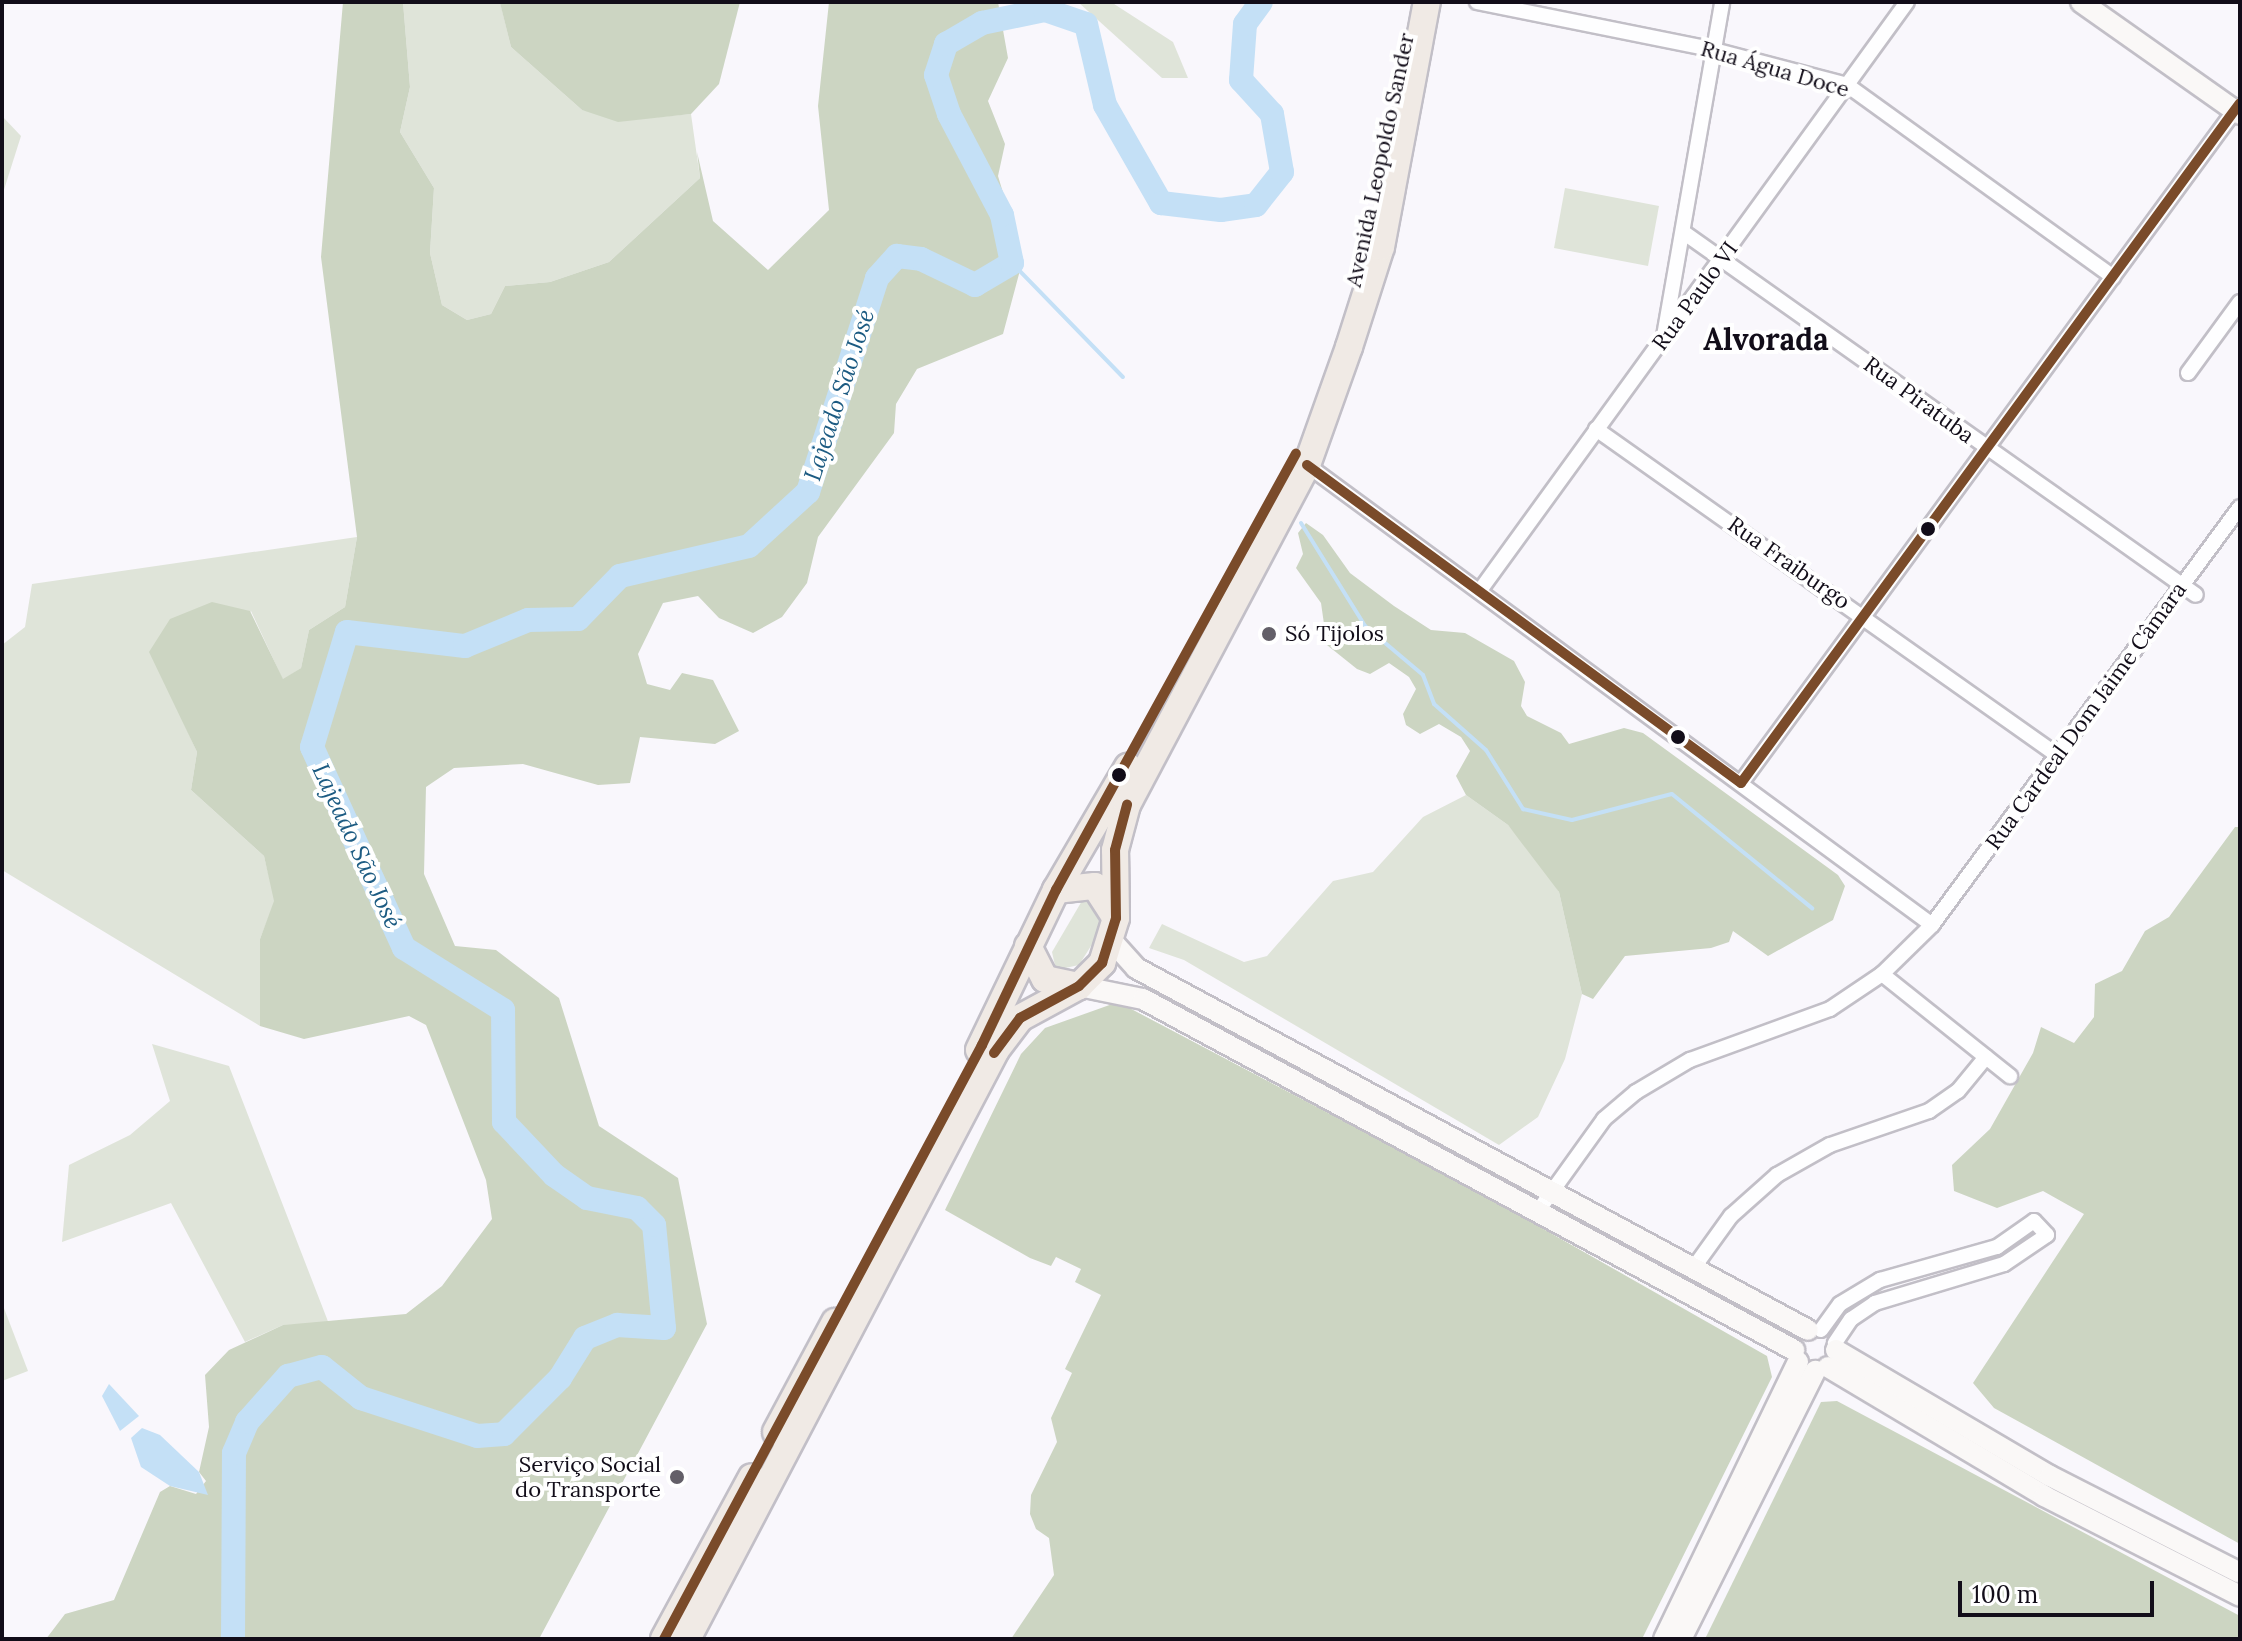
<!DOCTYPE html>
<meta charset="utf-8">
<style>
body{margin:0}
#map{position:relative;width:2242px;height:1641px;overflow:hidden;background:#f9f7fc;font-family:Lora,serif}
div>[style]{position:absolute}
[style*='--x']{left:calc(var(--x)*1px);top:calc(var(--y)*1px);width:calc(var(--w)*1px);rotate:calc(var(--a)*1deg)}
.green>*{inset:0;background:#dfe4d9}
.forest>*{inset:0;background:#ccd5c2}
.water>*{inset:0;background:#c4e0f6}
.stream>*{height:4px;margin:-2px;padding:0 2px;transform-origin:2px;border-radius:2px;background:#c4e0f6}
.river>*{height:24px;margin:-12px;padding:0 12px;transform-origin:12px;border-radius:12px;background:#c4e0f6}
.roads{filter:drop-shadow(2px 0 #c2bfc7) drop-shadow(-2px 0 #c2bfc7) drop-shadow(0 2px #c2bfc7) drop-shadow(0 -2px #c2bfc7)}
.street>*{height:14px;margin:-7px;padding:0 7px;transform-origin:7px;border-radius:7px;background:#fefeff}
.secondary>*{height:20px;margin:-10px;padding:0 10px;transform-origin:10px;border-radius:10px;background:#faf8f7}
.highway>*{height:26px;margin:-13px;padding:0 13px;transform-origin:13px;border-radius:13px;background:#f0eae5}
.bus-1>*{height:10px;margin:-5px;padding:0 5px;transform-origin:5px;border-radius:5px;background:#7a4b2a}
.dots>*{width:22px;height:22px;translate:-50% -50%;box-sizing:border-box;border:4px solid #fff;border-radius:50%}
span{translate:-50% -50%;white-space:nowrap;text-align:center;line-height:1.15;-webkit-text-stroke:8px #fff;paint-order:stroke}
.street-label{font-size:22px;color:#120d19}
.poi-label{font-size:22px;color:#120d19}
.left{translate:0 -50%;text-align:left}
.right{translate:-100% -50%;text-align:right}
.water-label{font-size:24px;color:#1c5b82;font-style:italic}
.district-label{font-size:30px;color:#120d19;font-weight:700}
.frame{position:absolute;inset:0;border:4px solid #120d19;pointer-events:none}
.scale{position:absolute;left:1958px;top:1581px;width:196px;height:36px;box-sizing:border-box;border:4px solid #120d19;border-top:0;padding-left:10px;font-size:24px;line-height:28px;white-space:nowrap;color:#120d19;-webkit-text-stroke:6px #fff;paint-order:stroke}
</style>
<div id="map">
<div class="green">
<div style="clip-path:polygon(403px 2px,500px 2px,511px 47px,582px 110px,648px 118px,691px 114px,700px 178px,609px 262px,550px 282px,505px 286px,491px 314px,467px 320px,442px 305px,430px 253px,434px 188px,400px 132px,410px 87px)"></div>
<div style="clip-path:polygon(1078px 2px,1111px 2px,1173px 42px,1188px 78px,1162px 78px)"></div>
<div style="clip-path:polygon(2px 116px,21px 136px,2px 196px)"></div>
<div style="clip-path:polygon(1565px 188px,1659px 206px,1648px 266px,1554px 248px)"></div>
<div style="clip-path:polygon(357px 537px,345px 607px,309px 630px,301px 668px,283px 680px,251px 611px,176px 706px,197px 752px,191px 790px,264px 856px,275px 901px,260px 939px,260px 1026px,2px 870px,2px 645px,25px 627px,32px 584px)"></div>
<div style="clip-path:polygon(1466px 795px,1508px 825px,1545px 869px,1559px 892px,1582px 994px,1565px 1059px,1538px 1117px,1499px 1145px,1184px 960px,1149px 948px,1162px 924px,1244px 962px,1267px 956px,1333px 881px,1373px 872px,1423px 817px)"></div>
<div style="clip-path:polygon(1086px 894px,1104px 920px,1101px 930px,1079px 965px,1056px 970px,1052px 952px)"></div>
<div style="clip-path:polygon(152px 1044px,229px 1066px,329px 1324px,283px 1325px,245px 1342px,171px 1203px,62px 1242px,69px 1165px,130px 1135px,170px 1101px)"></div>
<div style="clip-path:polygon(2px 1303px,28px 1371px,2px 1381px)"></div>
</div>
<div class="forest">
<div style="clip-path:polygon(343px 2px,403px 2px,410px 87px,400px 132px,434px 188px,430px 253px,442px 305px,467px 320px,491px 314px,505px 286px,550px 282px,609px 262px,700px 178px,697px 152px,713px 221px,768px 270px,829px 210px,818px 106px,829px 2px,998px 2px,1008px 58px,988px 101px,1005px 144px,998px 176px,1023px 259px,1003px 334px,917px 369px,896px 404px,894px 433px,818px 537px,807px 583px,782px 617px,753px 633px,719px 618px,698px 596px,663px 603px,638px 654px,647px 684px,670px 690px,682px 673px,713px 680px,739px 731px,715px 744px,640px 737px,630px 783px,598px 785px,523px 764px,454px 768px,426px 787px,424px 874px,455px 946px,496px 950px,559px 998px,599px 1126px,678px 1178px,707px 1324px,539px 1639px,46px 1639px,65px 1614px,114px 1600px,160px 1492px,170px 1486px,196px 1494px,206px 1481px,199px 1472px,209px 1427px,205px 1375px,229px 1350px,283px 1325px,406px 1314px,442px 1286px,492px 1219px,486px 1180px,426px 1025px,409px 1016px,304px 1039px,260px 1026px,260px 939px,274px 901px,264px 856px,191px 790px,197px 752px,149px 652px,170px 619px,212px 602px,250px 611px,283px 679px,301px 668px,309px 630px,345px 607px,357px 537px,321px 257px)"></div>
<div style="clip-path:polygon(740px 2px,719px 84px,691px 114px,618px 122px,582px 110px,511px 47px,500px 3px)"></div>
<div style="clip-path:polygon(1306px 523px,1323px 535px,1350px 573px,1394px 606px,1431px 630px,1465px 633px,1514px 661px,1525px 682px,1521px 706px,1527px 716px,1561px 733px,1569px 744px,1624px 728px,1643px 733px,1838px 875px,1845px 886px,1833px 920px,1768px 956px,1733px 931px,1729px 942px,1711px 948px,1625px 956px,1593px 999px,1582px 994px,1559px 892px,1508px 825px,1466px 795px,1456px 776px,1470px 751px,1461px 737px,1439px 724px,1420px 734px,1406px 725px,1403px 714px,1416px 689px,1409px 677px,1389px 663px,1370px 674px,1357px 669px,1327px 645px,1321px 603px,1296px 568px,1303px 554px,1298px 533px)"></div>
<div style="clip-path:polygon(2235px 827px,2240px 827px,2240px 1544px,1994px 1408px,1973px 1383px,2084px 1214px,2043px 1191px,1997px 1208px,1954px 1191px,1952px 1165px,1990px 1129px,2033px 1053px,2041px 1027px,2074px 1043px,2094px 1017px,2095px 984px,2122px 971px,2145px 931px,2169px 917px)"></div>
<div style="clip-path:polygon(1118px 1002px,1489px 1198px,1767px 1356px,1772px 1377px,1642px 1639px,1011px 1639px,1054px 1575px,1049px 1538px,1036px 1529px,1030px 1514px,1031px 1495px,1057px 1442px,1051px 1418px,1072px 1373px,1065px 1369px,1101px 1295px,1075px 1282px,1081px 1269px,1056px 1257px,1051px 1266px,1030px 1258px,945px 1210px,1021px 1054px,1045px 1028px)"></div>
<div style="clip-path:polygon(1837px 1401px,2240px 1616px,2240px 1639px,1705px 1639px,1821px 1402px)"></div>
</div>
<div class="water">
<div style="clip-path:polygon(109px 1384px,139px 1416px,120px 1431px,102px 1396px)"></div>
<div style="clip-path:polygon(142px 1428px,160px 1435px,199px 1472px,208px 1495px,170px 1486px,141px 1467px,131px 1438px)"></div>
</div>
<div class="stream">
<div style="--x:1012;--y:263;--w:159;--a:45.8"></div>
<div style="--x:1301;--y:523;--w:121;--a:58.1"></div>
<div style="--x:1365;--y:626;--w:76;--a:40.2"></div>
<div style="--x:1423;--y:675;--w:31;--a:69"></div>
<div style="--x:1434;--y:704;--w:69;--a:41.5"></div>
<div style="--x:1486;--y:750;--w:70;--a:57.9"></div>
<div style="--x:1523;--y:809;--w:50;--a:12.7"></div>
<div style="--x:1572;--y:820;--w:103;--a:-14.6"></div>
<div style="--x:1672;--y:794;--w:181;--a:39.2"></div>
</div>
<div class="river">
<div style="--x:233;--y:1639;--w:186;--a:-89.7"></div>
<div style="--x:234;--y:1453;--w:34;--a:-67"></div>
<div style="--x:247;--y:1422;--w:62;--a:-48.3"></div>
<div style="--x:288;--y:1376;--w:35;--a:-15"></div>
<div style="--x:322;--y:1367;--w:50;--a:38.5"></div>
<div style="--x:361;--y:1398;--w:122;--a:18.1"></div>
<div style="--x:477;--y:1436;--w:27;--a:-4"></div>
<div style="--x:504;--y:1434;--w:79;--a:-45"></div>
<div style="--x:560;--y:1378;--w:47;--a:-58"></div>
<div style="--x:585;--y:1338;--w:35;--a:-22"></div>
<div style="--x:617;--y:1325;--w:47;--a:3.7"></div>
<div style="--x:664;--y:1328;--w:103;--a:-95.5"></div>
<div style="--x:654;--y:1225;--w:24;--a:-135"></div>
<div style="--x:637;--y:1208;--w:51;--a:-168.7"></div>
<div style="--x:587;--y:1198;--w:40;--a:-145.1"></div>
<div style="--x:554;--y:1175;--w:73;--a:-133.3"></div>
<div style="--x:504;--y:1122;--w:112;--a:-90.5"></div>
<div style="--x:503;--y:1010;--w:117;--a:-147.9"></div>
<div style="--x:404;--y:948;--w:221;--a:-114.6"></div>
<div style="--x:312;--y:747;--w:120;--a:-73.1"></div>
<div style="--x:347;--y:632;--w:119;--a:6.8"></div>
<div style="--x:465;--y:646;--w:68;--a:-22.4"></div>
<div style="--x:528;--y:620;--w:50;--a:-1.1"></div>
<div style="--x:578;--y:619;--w:60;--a:-45.7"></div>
<div style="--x:620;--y:576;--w:132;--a:-13.1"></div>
<div style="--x:749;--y:546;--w:80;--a:-42.5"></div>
<div style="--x:808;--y:492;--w:225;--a:-72.1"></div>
<div style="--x:877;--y:278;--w:30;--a:-48"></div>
<div style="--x:897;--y:256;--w:24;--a:7"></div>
<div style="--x:921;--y:259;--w:60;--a:25.7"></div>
<div style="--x:975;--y:285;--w:43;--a:-30.7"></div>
<div style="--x:1012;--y:263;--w:49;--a:-101.8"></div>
<div style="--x:1002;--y:215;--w:114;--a:-117.7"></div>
<div style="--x:949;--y:114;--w:41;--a:-108.4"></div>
<div style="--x:936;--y:75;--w:33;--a:-72"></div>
<div style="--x:946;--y:44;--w:42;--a:-30.3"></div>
<div style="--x:982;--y:23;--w:64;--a:-11.7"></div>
<div style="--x:1045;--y:10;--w:43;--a:18.9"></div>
<div style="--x:1086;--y:24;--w:83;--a:76.8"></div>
<div style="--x:1105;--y:105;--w:113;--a:60.3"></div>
<div style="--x:1161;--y:203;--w:60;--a:6.7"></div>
<div style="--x:1221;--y:210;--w:35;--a:-8"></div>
<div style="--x:1256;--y:205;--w:42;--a:-51.8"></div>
<div style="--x:1282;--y:172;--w:59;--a:-99.8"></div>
<div style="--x:1272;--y:114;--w:46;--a:-132.4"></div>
<div style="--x:1241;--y:80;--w:56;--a:-85.9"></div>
<div style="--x:1245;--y:24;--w:27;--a:-54"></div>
</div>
<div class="roads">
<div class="street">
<div style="--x:1477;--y:2;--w:242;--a:11.4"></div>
<div style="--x:1714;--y:50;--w:138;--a:14.7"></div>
<div style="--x:1847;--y:85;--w:328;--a:35.8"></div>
<div style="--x:1683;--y:232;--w:628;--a:35.28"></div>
<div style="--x:1664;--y:336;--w:339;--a:-80.1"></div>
<div style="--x:2188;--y:373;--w:88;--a:-53.8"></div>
<div style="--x:1596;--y:429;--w:565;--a:35.27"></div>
<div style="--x:1307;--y:465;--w:776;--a:36.35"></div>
<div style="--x:1481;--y:589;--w:725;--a:-54.03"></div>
<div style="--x:1741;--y:783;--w:835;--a:-53.72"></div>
<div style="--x:1882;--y:974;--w:164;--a:38.6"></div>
<div style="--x:1538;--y:1211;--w:113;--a:-54.3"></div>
<div style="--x:1604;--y:1119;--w:42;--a:-40.2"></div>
<div style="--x:1636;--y:1092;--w:63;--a:-30.7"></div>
<div style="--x:1690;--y:1060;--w:149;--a:-20"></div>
<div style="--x:1830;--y:1009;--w:63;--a:-33.9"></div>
<div style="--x:1882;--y:974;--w:70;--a:-44.4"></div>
<div style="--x:1932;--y:925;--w:519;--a:-53.62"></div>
<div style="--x:1692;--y:1270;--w:67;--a:-54.2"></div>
<div style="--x:1731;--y:1216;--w:62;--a:-41.7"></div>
<div style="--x:1777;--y:1175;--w:61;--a:-29.5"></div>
<div style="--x:1830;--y:1145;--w:105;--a:-19"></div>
<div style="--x:1929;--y:1111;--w:35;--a:-35"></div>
<div style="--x:1958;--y:1091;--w:44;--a:-50.5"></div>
<div style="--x:1821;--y:1330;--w:32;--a:-54"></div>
<div style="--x:1840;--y:1304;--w:47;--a:-31"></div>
<div style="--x:1880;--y:1280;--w:122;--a:-15.8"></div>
<div style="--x:1997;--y:1247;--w:45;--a:-35.1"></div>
<div style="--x:2034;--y:1221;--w:19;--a:47"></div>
<div style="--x:2047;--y:1235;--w:52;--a:146"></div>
<div style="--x:2004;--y:1264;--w:135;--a:163.2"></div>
<div style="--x:1875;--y:1303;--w:29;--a:146"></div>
<div style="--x:1851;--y:1319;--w:29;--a:124"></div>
</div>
<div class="secondary">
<div style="--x:2081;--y:2;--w:194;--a:35.2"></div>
<div style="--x:1111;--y:940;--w:38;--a:48"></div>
<div style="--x:1136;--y:968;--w:763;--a:28.31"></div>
<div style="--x:1079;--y:986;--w:65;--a:11.5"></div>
<div style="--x:1143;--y:999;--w:740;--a:28.33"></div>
<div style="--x:1836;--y:1350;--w:248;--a:30.5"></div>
<div style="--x:2050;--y:1476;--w:213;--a:27"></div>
<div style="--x:1828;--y:1367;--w:252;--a:30.8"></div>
<div style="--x:2044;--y:1496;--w:220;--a:27"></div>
<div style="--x:1664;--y:1639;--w:308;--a:-64.2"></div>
<div style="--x:1681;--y:1639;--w:300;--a:-63.4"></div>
</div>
<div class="highway">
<div style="--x:1056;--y:890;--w:39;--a:-6"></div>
<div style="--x:1095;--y:886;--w:38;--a:57"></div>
<div style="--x:1028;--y:946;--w:37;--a:63"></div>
<div style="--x:1045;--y:979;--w:35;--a:12"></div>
<div style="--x:979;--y:1050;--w:178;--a:-64.3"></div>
<div style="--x:1056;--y:890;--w:143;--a:-59.7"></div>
<div style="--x:776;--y:1432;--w:125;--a:-61.8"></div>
<div style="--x:664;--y:1639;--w:184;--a:-61.5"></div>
<div style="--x:687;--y:1639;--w:665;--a:-62.32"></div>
<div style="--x:996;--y:1050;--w:40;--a:-53"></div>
<div style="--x:1020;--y:1018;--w:67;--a:-28.5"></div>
<div style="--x:1079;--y:986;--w:33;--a:-45"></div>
<div style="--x:1102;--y:963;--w:47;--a:-72.7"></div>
<div style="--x:1116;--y:918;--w:68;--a:-90.8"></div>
<div style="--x:1115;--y:850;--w:47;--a:-75.1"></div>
<div style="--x:1127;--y:805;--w:385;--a:-62.1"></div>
<div style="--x:1307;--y:465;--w:125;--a:-70.4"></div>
<div style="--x:1349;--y:347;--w:105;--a:-72.3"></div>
<div style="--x:1381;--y:247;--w:249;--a:-79.4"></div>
</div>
</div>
<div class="bus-1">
<div style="--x:1307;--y:465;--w:538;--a:36.23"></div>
<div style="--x:1741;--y:783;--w:843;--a:-53.73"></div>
<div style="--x:994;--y:1053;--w:44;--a:-53.4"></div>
<div style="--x:1020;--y:1018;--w:67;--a:-28.5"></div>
<div style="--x:1079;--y:986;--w:33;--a:-45"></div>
<div style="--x:1102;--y:963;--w:47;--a:-72.7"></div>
<div style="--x:1116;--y:918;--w:68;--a:-90.8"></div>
<div style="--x:1115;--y:850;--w:47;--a:-75.1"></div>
<div style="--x:664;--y:1639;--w:674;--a:-61.84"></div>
<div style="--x:982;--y:1045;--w:172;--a:-64.5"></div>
<div style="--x:1056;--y:890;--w:498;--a:-61.2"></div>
</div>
<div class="dots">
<div style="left:1928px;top:529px;background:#120d19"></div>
<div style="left:1269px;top:634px;background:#635f68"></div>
<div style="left:1678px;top:737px;background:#120d19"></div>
<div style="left:1119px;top:775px;background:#120d19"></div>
<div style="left:677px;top:1477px;background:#635f68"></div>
</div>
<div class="street-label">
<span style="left:1775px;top:69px;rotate:16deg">Rua Água Doce</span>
<span style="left:1380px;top:160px;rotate:-78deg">Avenida Leopoldo Sander</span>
<span style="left:1695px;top:296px;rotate:-54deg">Rua Paulo VI</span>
<span style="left:1919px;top:400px;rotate:36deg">Rua Piratuba</span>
<span style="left:1789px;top:563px;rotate:35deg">Rua Fraiburgo</span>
<span style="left:2086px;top:716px;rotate:-54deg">Rua Cardeal Dom Jaime Câmara</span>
</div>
<div class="poi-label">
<span class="left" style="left:1285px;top:634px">Só Tijolos</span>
<span class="right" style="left:661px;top:1477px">Serviço Social<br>do Transporte</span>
</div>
<div class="water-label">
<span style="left:839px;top:395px;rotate:-72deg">Lajeado São José</span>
<span style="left:357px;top:846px;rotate:65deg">Lajeado São José</span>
</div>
<div class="district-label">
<span style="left:1766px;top:339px">Alvorada</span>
</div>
<div class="frame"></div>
<div class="scale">100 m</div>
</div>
